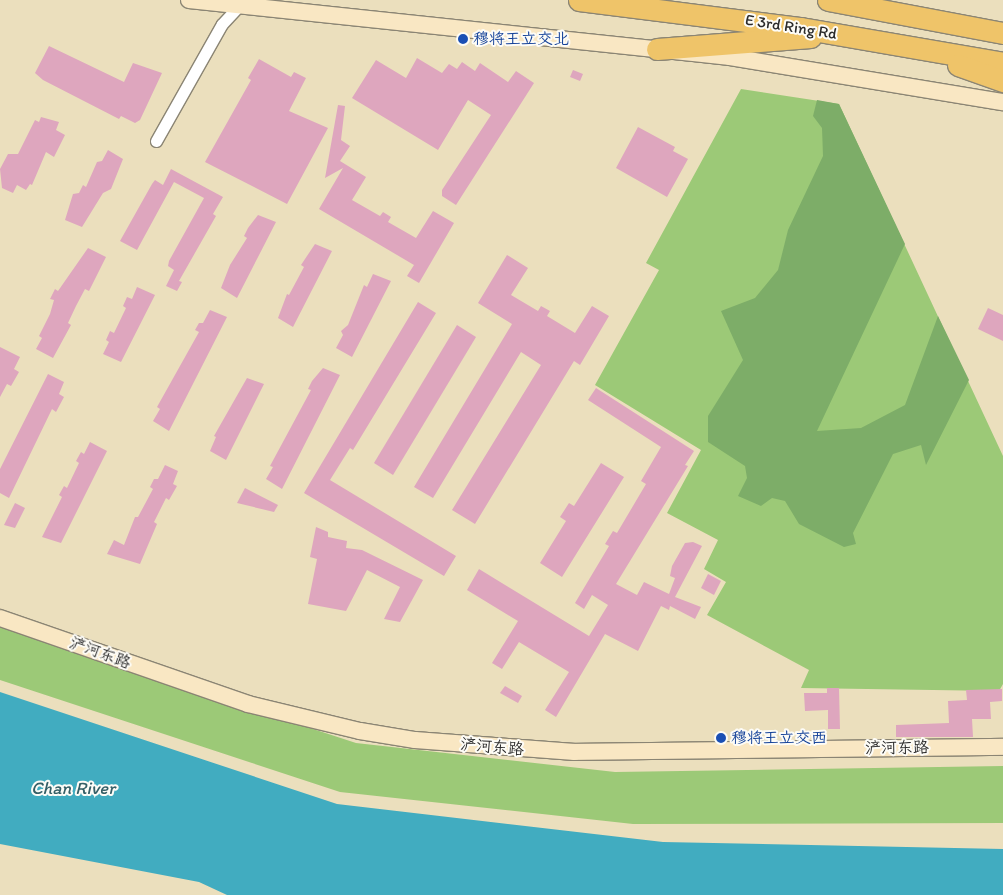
<!DOCTYPE html>
<meta charset="utf-8">
<style>
body{margin:0}
#map{position:relative;width:1003px;height:895px;overflow:hidden;background:#ebdfbd;font-family:Itim,"LXGW WenKai TC",sans-serif}
div>[style]{position:absolute}
[style*='--x']{left:calc(var(--x)*1px);top:calc(var(--y)*1px);width:calc(var(--w)*1px);rotate:calc(var(--a)*1deg)}
.green>*{inset:0;background:#9cc977}
.forest>*{inset:0;background:#7dad68}
.water>*{inset:0;background:#41acc0}
.building>*{inset:0;background:#dea6be}
.roads{filter:drop-shadow(1px 0 #8b8574) drop-shadow(-1px 0 #8b8574) drop-shadow(0 1px #8b8574) drop-shadow(0 -1px #8b8574)}
.street>*{height:11px;margin:-5.5px;padding:0 5.5px;transform-origin:5.5px;border-radius:5.5px;background:#fff}
.secondary>*{height:16px;margin:-8px;padding:0 8px;transform-origin:8px;border-radius:8px;background:#f9e7c3}
.highway>*{height:21px;margin:-10.5px;padding:0 10.5px;transform-origin:10.5px;border-radius:10.5px;background:#efc469}
.dots>*{width:14px;height:14px;translate:-50% -50%;box-sizing:border-box;border:2px solid #fdfcf7;border-radius:50%}
span{translate:-50% -50%;white-space:nowrap;text-align:center;line-height:1.15;-webkit-text-stroke:4px #fdfcf7;paint-order:stroke}
.street-label{font-size:16px;color:#2b2b2b}
.transit-label{font-size:16px;color:#164399}
.left{translate:0 -50%;text-align:left}
.water-label{font-size:18px;color:#345f67;font-style:italic}
</style>
<div id="map">
<div class="green">
<div style="clip-path:polygon(741px 89px,839px 104px,1003px 456px,1003px 684px,999px 691px,801px 688px,809px 670px,707px 615px,726px 582px,704px 569px,718px 540px,667px 513px,701px 450px,595px 385px,659px 270px,646px 263px)"></div>
<div style="clip-path:polygon(0 627px,356px 743px,615px 772px,1003px 766px,1003px 823px,633px 824px,340px 792px,0 680px)"></div>
</div>
<div class="forest">
<div style="clip-path:polygon(817px 100px,839px 104px,905px 244px,817px 431px,861px 428px,905px 405px,938px 316px,969px 380px,926px 465px,921px 445px,893px 454px,853px 533px,856px 544px,844px 547px,799px 524px,785px 501px,772px 498px,761px 506px,738px 496px,747px 478px,745px 466px,708px 442px,708px 416px,743px 360px,721px 311px,755px 298px,778px 270px,788px 230px,823px 156px,822px 128px,813px 116px)"></div>
</div>
<div class="water">
<div style="clip-path:polygon(0 692px,337px 804px,663px 842px,1003px 849px,1003px 895px,227px 895px,199px 882px,0 844px)"></div>
</div>
<div class="building">
<div style="clip-path:polygon(49px 46px,124px 82px,133px 63px,162px 73px,140px 120px,135px 123px,121px 116px,119px 119px,43px 80px,35px 73px)"></div>
<div style="clip-path:polygon(417px 58px,442px 73px,449px 64px,457px 69px,462px 62px,475px 71px,480px 63px,508px 82px,516px 71px,534px 83px,456px 205px,442px 196px,442px 190px,491px 115px,468px 100px,438px 150px,352px 98px,376px 60px,406px 78px)"></div>
<div style="clip-path:polygon(259px 59px,291px 77px,294px 72px,306px 78px,289px 111px,328px 128px,287px 204px,205px 162px,251px 80px,248px 78px)"></div>
<div style="clip-path:polygon(573px 70px,583px 74px,580px 81px,570px 77px)"></div>
<div style="clip-path:polygon(338px 105px,345px 106px,341px 140px,350px 146px,340px 161px,366px 177px,352px 200px,380px 216px,383px 212px,391px 217px,388px 222px,416px 238px,433px 211px,454px 223px,419px 283px,407px 276px,414px 265px,319px 209px,343px 168px,325px 178px)"></div>
<div style="clip-path:polygon(41px 117px,59px 122px,56px 130px,65px 135px,54px 157px,46px 152px,32px 185px,30px 184px,26px 190px,17px 185px,13px 193px,2px 188px,0 169px,8px 154px,18px 154px,35px 120px,39px 122px)"></div>
<div style="clip-path:polygon(638px 127px,675px 147px,673px 151px,688px 159px,667px 197px,616px 168px)"></div>
<div style="clip-path:polygon(108px 150px,123px 159px,111px 189px,103px 193px,82px 227px,65px 220px,73px 194px,79px 193px,83px 185px,86px 187px,97px 162px,102px 161px)"></div>
<div style="clip-path:polygon(171px 169px,223px 197px,213px 214px,216px 216px,179px 281px,182px 282px,177px 291px,166px 286px,174px 270px,168px 266px,169px 261px,204px 198px,174px 182px,137px 250px,120px 241px,152px 184px,155px 180px,163px 185px)"></div>
<div style="clip-path:polygon(258px 215px,276px 222px,237px 298px,221px 288px,230px 265px,247px 238px,244px 236px,248px 228px)"></div>
<div style="clip-path:polygon(315px 244px,332px 251px,293px 327px,278px 318px,287px 294px,289px 295px,304px 267px,301px 265px)"></div>
<div style="clip-path:polygon(88px 248px,106px 257px,89px 291px,85px 289px,76px 306px,68px 323px,71px 325px,53px 358px,36px 349px,42px 338px,39px 336px,50px 314px,54px 300px,50px 299px,55px 289px,58px 291px)"></div>
<div style="clip-path:polygon(507px 255px,528px 268px,511px 295px,538px 311px,541px 306px,550px 311px,547px 316px,575px 333px,592px 306px,609px 316px,580px 365px,574px 361px,475px 524px,452px 510px,541px 365px,521px 352px,433px 498px,414px 487px,512px 324px,478px 303px)"></div>
<div style="clip-path:polygon(373px 274px,391px 281px,352px 357px,336px 348px,343px 335px,341px 331px,348px 325px,364px 285px,367px 287px)"></div>
<div style="clip-path:polygon(137px 287px,155px 295px,121px 362px,103px 354px,109px 342px,106px 340px,110px 331px,114px 333px,126px 308px,123px 306px,127px 297px,132px 299px)"></div>
<div style="clip-path:polygon(418px 302px,436px 313px,353px 450px,350px 448px,330px 480px,456px 556px,444px 576px,304px 493px)"></div>
<div style="clip-path:polygon(988px 308px,1003px 315px,1003px 341px,978px 329px)"></div>
<div style="clip-path:polygon(210px 310px,227px 317px,169px 431px,153px 421px,160px 409px,157px 407px,199px 332px,195px 330px,199px 323px,203px 323px)"></div>
<div style="clip-path:polygon(457px 325px,476px 337px,393px 475px,374px 463px)"></div>
<div style="clip-path:polygon(0 347px,20px 357px,14px 369px,19px 372px,11px 386px,7px 384px,0 397px)"></div>
<div style="clip-path:polygon(323px 368px,340px 375px,282px 489px,266px 479px,273px 467px,270px 466px,311px 390px,308px 389px,312px 381px)"></div>
<div style="clip-path:polygon(48px 374px,64px 382px,59px 394px,64px 397px,56px 412px,52px 409px,9px 498px,0 493px,0 469px)"></div>
<div style="clip-path:polygon(247px 378px,264px 384px,226px 460px,210px 451px,216px 437px,214px 436px)"></div>
<div style="clip-path:polygon(596px 388px,694px 451px,685px 465px,688px 466px,616px 584px,637px 595px,644px 582px,669px 594px,675px 578px,670px 576px,672px 566px,685px 543px,693px 542px,702px 546px,675px 597px,701px 607px,695px 619px,670px 606px,669px 610px,661px 606px,638px 651px,605px 634px,556px 717px,545px 710px,569px 672px,519px 642px,502px 669px,492px 663px,518px 621px,467px 590px,479px 569px,589px 636px,608px 605px,592px 595px,584px 609px,575px 603px,609px 546px,605px 544px,613px 531px,617px 533px,646px 484px,641px 481px,661px 447px,588px 400px)"></div>
<div style="clip-path:polygon(90px 442px,107px 451px,61px 543px,42px 537px,62px 497px,59px 495px,64px 486px,67px 488px,79px 463px,76px 461px,81px 452px,84px 454px)"></div>
<div style="clip-path:polygon(601px 463px,624px 477px,562px 577px,540px 563px,566px 521px,560px 517px,569px 503px,574px 506px)"></div>
<div style="clip-path:polygon(165px 465px,178px 471px,173px 484px,177px 486px,169px 500px,166px 498px,154px 522px,157px 524px,140px 564px,107px 554px,114px 540px,124px 545px,135px 517px,138px 517px,153px 489px,150px 487px,154px 479px,158px 479px)"></div>
<div style="clip-path:polygon(245px 488px,278px 505px,274px 512px,237px 503px)"></div>
<div style="clip-path:polygon(15px 503px,25px 508px,15px 528px,4px 525px)"></div>
<div style="clip-path:polygon(316px 527px,328px 532px,328px 537px,347px 541px,346px 548px,362px 550px,423px 580px,400px 622px,384px 619px,400px 587px,367px 570px,346px 611px,308px 604px,317px 559px,310px 557px)"></div>
<div style="clip-path:polygon(708px 574px,721px 581px,714px 595px,701px 588px)"></div>
<div style="clip-path:polygon(505px 686px,522px 696px,518px 703px,500px 693px)"></div>
<div style="clip-path:polygon(827px 688px,839px 688px,840px 729px,828px 729px,828px 710px,805px 711px,804px 693px,827px 693px)"></div>
<div style="clip-path:polygon(1002px 689px,1002px 701px,990px 702px,991px 719px,972px 719px,973px 737px,896px 737px,896px 725px,949px 723px,948px 701px,967px 700px,966px 690px)"></div>
</div>
<div class="roads">
<div class="street">
<div style="--x:156;--y:141;--w:134;--a:-60.6"></div>
<div style="--x:222;--y:24;--w:26;--a:-47"></div>
</div>
<div class="secondary">
<div style="--x:189;--y:0;--w:544;--a:6.01"></div>
<div style="--x:730;--y:57;--w:277;--a:9.4"></div>
<div style="--x:0;--y:618;--w:262;--a:19.1"></div>
<div style="--x:248;--y:704;--w:115;--a:13.6"></div>
<div style="--x:360;--y:731;--w:56;--a:9.3"></div>
<div style="--x:415;--y:740;--w:160;--a:4.3"></div>
<div style="--x:575;--y:752;--w:428;--a:-0.7"></div>
</div>
<div class="highway">
<div style="--x:579;--y:0;--w:224;--a:7.2"></div>
<div style="--x:801;--y:28;--w:205;--a:9.8"></div>
<div style="--x:828;--y:0;--w:178;--a:10.7"></div>
<div style="--x:657;--y:49;--w:154;--a:-4.5"></div>
<div style="--x:958;--y:65;--w:48;--a:19.6"></div>
</div>
</div>
<div class="dots">
<div style="left:463px;top:39px;background:#1a4fb4"></div>
<div style="left:721px;top:738px;background:#1a4fb4"></div>
</div>
<div class="street-label">
<span style="left:791px;top:27px;rotate:9deg">E 3rd Ring Rd</span>
<span style="left:100px;top:653px;rotate:20deg">浐河东路</span>
<span style="left:492px;top:747px;rotate:5deg">浐河东路</span>
<span style="left:897px;top:748px;rotate:-1deg">浐河东路</span>
</div>
<div class="transit-label">
<span class="left" style="left:473px;top:39px">穆将王立交北</span>
<span class="left" style="left:731px;top:738px">穆将王立交西</span>
</div>
<div class="water-label">
<span style="left:73px;top:788px">Chan River</span>
</div>
</div>
